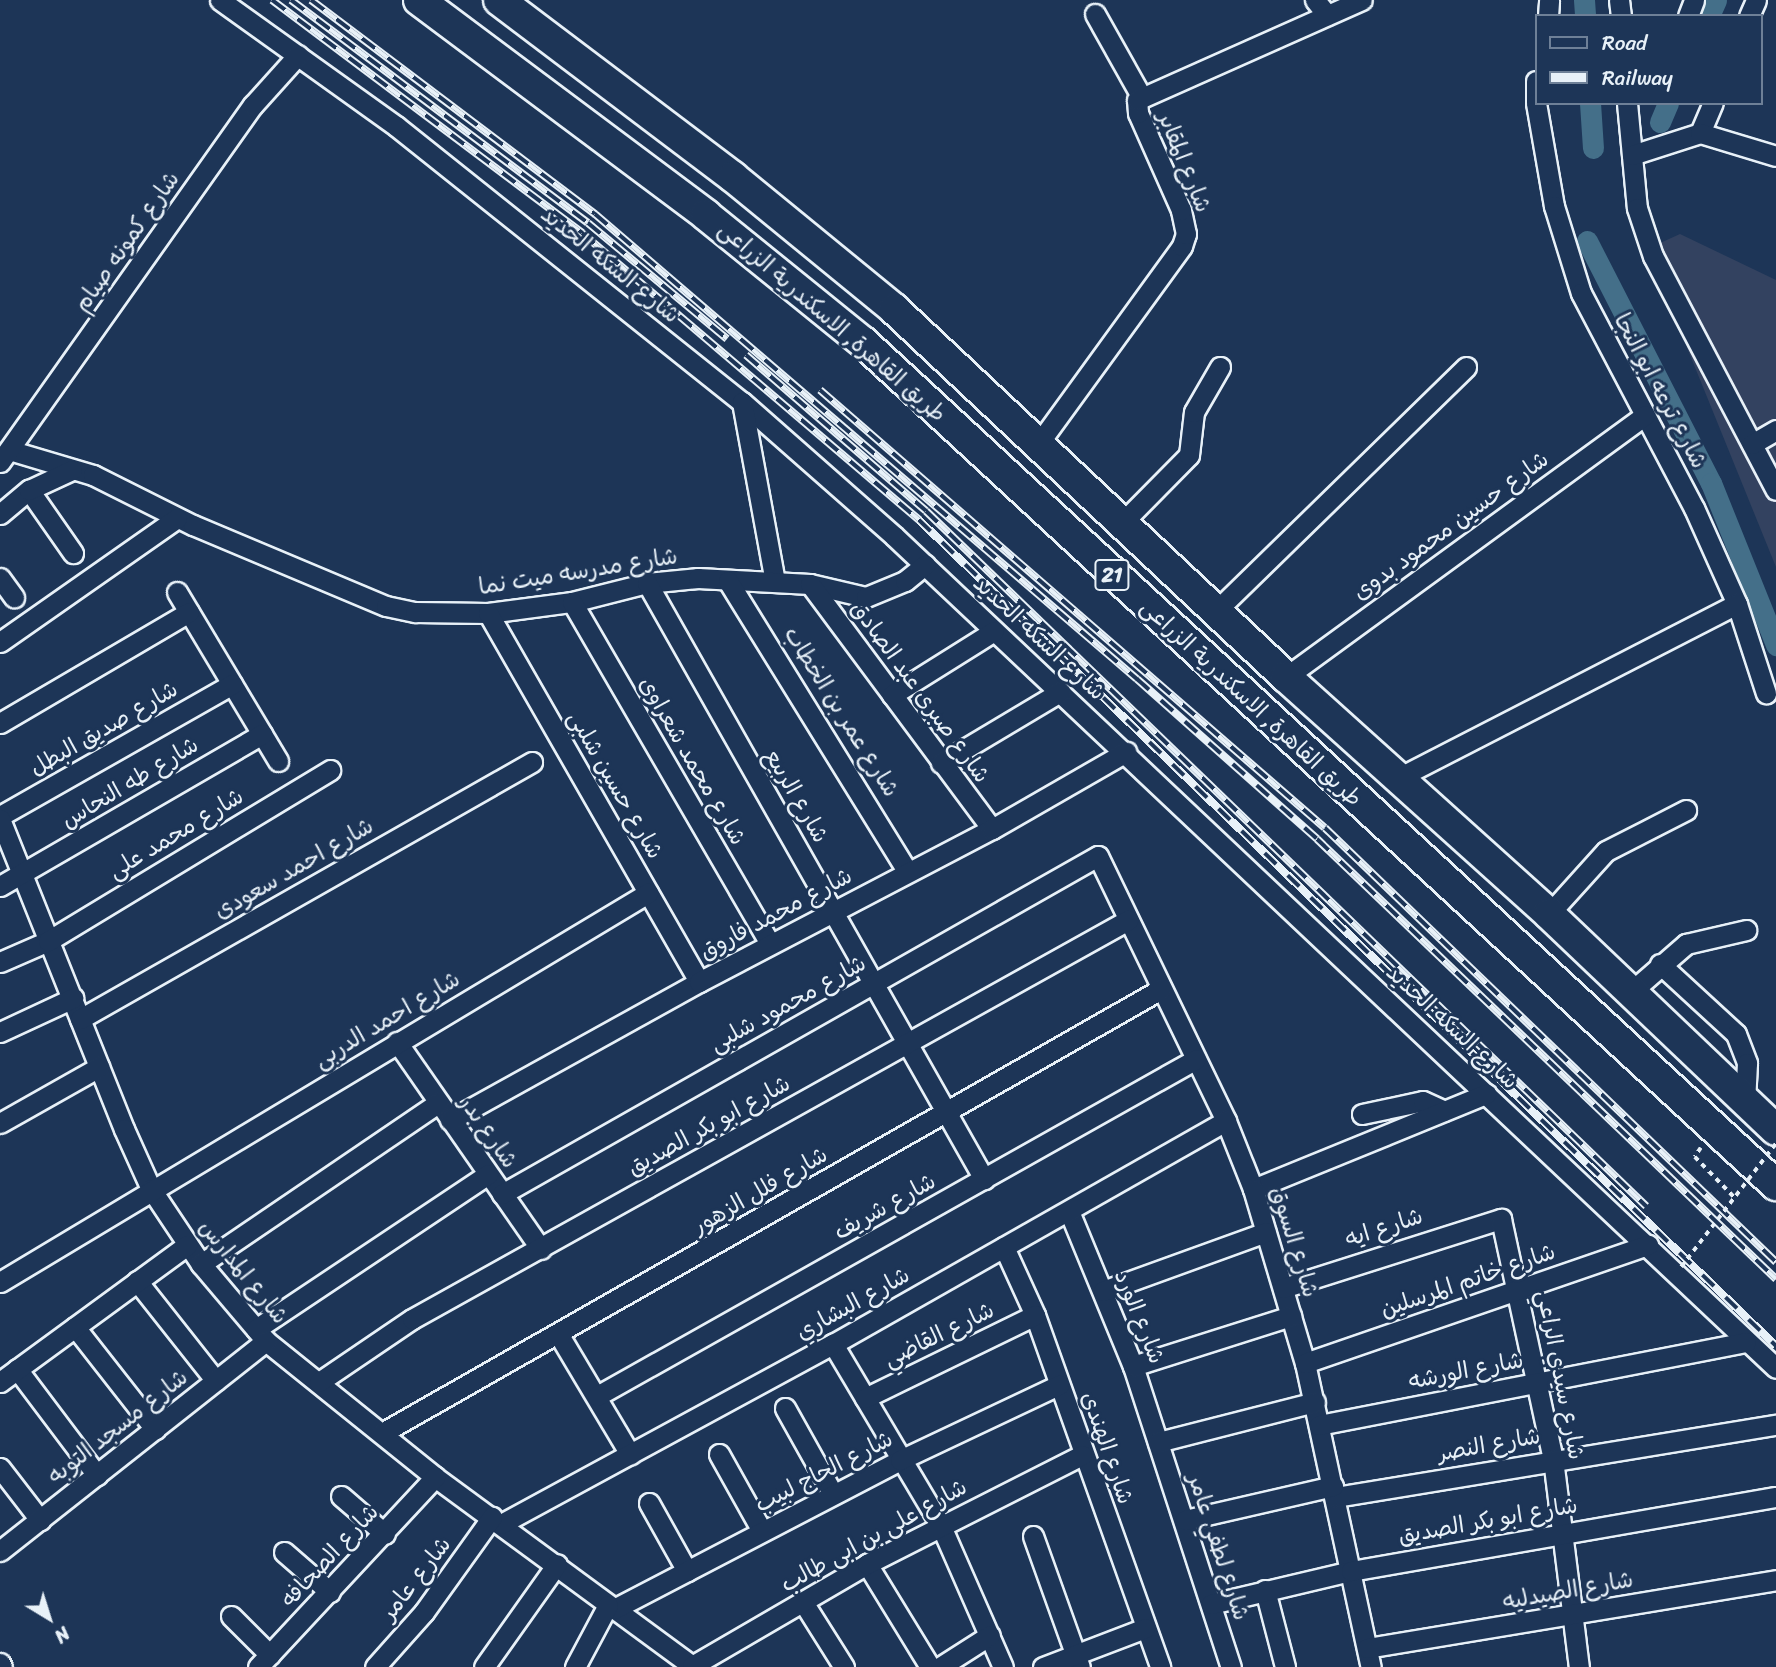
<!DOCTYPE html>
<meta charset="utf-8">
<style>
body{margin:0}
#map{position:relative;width:1776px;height:1667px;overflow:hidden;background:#1d3557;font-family:Sriracha,"Playpen Sans Arabic",sans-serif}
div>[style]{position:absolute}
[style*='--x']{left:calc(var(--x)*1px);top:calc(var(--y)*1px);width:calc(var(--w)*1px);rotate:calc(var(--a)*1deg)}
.built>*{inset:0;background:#334260}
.canal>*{height:21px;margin:-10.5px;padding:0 10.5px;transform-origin:10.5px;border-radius:10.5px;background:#446f89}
.path>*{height:3.5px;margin-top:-1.75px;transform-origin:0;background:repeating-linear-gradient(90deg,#e8f1f8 0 5px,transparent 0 10px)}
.roads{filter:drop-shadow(2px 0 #e8f1f8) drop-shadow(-2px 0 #e8f1f8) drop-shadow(0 2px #e8f1f8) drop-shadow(0 -2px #e8f1f8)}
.minor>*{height:19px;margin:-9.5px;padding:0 9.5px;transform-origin:9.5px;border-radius:9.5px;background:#1d3557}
.highway>*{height:30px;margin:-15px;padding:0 15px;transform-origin:15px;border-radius:15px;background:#1d3557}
.rail>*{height:8px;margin-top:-4px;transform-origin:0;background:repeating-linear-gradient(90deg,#1d3557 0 16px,#e8f1f8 0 32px);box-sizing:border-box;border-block:2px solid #e8f1f8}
.path-bridge>*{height:3.5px;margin-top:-1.75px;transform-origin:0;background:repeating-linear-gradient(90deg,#e8f1f8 0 5px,transparent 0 10px)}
span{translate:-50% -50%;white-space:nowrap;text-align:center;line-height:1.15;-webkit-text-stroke:6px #1d3557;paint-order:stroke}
.shield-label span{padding:2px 5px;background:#1d3557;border:2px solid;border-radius:5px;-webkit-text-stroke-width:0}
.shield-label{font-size:21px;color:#e8f1f8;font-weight:700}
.street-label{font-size:23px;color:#e8f1f8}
.legend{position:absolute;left:1535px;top:14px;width:228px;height:91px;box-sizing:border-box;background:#1d3557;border:2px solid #6e8097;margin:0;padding:9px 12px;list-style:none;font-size:21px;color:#e8f1f8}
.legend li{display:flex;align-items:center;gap:14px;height:35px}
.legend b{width:35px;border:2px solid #6e8097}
.north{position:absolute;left:14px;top:1583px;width:70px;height:70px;-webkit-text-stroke:5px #1d3557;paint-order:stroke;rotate:142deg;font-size:19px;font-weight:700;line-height:28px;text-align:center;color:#e8f1f8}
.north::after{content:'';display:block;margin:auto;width:24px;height:32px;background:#e8f1f8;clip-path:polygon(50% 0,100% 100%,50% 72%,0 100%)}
</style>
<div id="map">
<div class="built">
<div style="clip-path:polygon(1680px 234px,1776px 280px,1776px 567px,1647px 249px)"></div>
</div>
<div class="canal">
<div style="--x:1584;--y:0;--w:16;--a:86"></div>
<div style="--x:1709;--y:16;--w:17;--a:-66"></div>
<div style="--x:1590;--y:103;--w:45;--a:86.2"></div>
<div style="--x:1660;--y:122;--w:21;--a:-67"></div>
<div style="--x:1587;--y:241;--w:272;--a:62.9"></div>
<div style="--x:1711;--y:483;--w:175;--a:68.1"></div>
</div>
<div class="path">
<div style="--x:1701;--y:1148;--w:11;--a:124"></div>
<div style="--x:1695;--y:1157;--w:56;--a:45.7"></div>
</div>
<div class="roads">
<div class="minor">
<div style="--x:220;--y:0;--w:216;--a:35.6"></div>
<div style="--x:396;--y:126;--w:443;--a:38.6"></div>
<div style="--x:742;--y:402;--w:203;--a:41.4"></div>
<div style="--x:894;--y:536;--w:1212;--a:43.33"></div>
<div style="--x:1315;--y:0;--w:19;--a:51"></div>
<div style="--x:1619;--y:0;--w:16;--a:83"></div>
<div style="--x:1095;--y:14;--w:94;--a:60.7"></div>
<div style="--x:1548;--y:16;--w:16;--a:-86"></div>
<div style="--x:1688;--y:16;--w:17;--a:-69"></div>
<div style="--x:1749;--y:16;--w:17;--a:-66"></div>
<div style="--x:1536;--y:81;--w:21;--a:90"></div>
<div style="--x:1536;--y:103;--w:105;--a:80.1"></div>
<div style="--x:1554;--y:206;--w:91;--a:72.8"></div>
<div style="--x:1581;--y:293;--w:243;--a:62.3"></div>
<div style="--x:1694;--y:508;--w:105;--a:65.9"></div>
<div style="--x:1737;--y:604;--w:94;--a:72"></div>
<div style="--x:1627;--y:103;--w:105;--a:84.6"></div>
<div style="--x:1637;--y:208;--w:51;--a:71.6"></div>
<div style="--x:1653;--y:256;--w:264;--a:62.3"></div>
<div style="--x:1700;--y:133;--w:33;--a:-67"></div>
<div style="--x:1632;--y:155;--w:71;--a:-17.9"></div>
<div style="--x:1700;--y:133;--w:79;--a:16.8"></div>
<div style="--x:742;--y:402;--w:183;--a:79.6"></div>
<div style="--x:1039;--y:443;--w:243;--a:-54"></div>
<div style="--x:1182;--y:246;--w:13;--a:-72"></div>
<div style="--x:1186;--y:234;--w:25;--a:-102"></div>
<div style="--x:1181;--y:210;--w:106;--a:-113.9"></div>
<div style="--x:1138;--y:113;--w:13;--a:-94"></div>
<div style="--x:1137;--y:100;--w:246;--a:-24"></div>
<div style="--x:1752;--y:444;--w:28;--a:-30"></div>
<div style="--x:9;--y:450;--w:88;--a:16.6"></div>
<div style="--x:93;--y:475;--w:112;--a:26.6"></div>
<div style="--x:193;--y:525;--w:209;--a:22.8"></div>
<div style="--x:386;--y:606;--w:30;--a:12"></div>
<div style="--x:415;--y:612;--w:73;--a:0.8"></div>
<div style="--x:488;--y:613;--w:85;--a:-7.5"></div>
<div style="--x:572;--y:602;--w:77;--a:-14.2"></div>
<div style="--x:647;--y:583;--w:51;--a:-5.6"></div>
<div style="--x:698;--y:578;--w:112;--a:3.1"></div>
<div style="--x:810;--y:584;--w:57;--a:13.1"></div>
<div style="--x:866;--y:597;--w:42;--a:-22.3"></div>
<div style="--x:905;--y:581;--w:26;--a:-39"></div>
<div style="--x:0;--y:462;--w:438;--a:-54.7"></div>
<div style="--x:253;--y:105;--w:67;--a:-48"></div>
<div style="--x:29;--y:490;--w:77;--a:55.1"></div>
<div style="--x:0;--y:514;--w:38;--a:-40"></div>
<div style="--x:29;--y:490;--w:47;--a:-24.9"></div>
<div style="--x:1123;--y:522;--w:94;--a:-45.4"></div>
<div style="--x:1189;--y:455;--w:43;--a:-83.4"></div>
<div style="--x:1194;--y:412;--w:52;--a:-60"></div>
<div style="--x:0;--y:578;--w:24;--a:54"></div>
<div style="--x:728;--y:581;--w:342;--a:58.3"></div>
<div style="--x:647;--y:583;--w:685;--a:60.51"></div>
<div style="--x:810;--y:584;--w:305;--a:53.4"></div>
<div style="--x:177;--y:592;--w:197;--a:59.1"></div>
<div style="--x:572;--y:602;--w:395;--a:59.9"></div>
<div style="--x:1217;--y:610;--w:348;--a:-44.3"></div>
<div style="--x:488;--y:613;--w:425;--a:60.2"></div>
<div style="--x:0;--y:642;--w:216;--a:-35"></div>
<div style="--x:1286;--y:677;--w:444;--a:-36.1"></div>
<div style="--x:892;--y:695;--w:120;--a:-32.1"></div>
<div style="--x:0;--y:723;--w:219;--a:-30.4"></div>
<div style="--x:941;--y:763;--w:139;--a:-30.8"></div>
<div style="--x:1398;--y:778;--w:381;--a:-27.2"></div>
<div style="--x:0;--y:816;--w:267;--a:-29.6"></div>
<div style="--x:0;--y:819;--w:334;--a:68.2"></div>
<div style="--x:124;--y:1129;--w:66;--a:65.8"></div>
<div style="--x:151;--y:1189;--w:90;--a:56.3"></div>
<div style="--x:201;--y:1264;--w:101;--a:49.8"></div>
<div style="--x:266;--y:1341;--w:217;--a:38.8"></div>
<div style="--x:435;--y:1477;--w:321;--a:36.3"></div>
<div style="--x:0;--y:886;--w:303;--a:-30.1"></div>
<div style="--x:1549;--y:914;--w:85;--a:-47.9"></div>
<div style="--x:1606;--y:851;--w:90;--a:-27.1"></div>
<div style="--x:0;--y:962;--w:52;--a:-23.6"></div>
<div style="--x:48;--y:941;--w:330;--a:-31.2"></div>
<div style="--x:1660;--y:964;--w:103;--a:42.6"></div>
<div style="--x:1736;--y:1034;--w:31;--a:69"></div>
<div style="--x:1747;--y:1063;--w:40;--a:92.9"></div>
<div style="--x:1632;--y:991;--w:72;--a:-41"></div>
<div style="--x:1686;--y:944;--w:62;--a:-13.1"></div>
<div style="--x:80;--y:1019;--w:520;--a:-29.62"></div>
<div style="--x:0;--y:1032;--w:81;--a:-25"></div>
<div style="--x:397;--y:1042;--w:252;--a:55.2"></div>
<div style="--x:1362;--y:1114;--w:62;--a:-12"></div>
<div style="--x:1423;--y:1101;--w:23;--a:25"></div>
<div style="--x:450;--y:1120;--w:285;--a:-29"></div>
<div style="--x:699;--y:982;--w:331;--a:-27.6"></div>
<div style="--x:992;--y:829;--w:155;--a:-29.9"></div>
<div style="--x:0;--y:1123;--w:114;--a:-29.5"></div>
<div style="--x:1253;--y:1189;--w:252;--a:-22.2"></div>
<div style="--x:502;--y:1194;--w:685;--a:-29.56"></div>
<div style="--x:1098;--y:856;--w:294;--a:64.2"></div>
<div style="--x:1226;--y:1121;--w:73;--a:68.3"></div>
<div style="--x:1253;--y:1189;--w:182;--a:73.4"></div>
<div style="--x:1305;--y:1363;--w:311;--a:77.8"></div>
<div style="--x:1069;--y:1211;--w:168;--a:67.6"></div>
<div style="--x:1133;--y:1366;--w:317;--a:72"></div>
<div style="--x:1004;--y:1247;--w:75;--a:65.5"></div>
<div style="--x:1035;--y:1315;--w:374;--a:70.4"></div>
<div style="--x:201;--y:1264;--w:287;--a:-34.2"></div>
<div style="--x:137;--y:1281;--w:127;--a:51.7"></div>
<div style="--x:0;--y:1282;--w:756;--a:-30.98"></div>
<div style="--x:1283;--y:1288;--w:229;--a:-17.6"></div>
<div style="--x:1501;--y:1219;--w:246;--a:77.8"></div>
<div style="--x:1553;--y:1459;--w:210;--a:82.9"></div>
<div style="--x:1103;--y:1291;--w:173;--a:-19.9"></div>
<div style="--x:75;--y:1327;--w:130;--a:51.9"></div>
<div style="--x:256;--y:1329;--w:279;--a:-33.7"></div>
<div style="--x:559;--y:1335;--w:139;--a:59.2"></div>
<div style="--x:833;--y:1344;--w:212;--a:59.3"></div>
<div style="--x:941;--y:1526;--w:154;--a:66.3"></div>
<div style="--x:1305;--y:1363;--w:363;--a:-19"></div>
<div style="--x:1133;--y:1366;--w:166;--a:-17.6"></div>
<div style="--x:17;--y:1369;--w:133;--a:53"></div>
<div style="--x:0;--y:1382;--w:232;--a:-36.2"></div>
<div style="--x:319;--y:1382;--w:112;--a:-34.1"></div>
<div style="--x:412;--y:1319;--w:820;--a:-29.13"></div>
<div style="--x:597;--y:1396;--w:687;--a:-29.36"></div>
<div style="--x:865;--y:1398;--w:189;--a:-26"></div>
<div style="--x:785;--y:1408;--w:98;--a:60.8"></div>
<div style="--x:1319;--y:1425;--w:435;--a:-11"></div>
<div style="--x:382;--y:1433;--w:897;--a:-29.68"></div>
<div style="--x:1158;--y:1442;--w:162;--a:-14.3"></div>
<div style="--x:719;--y:1454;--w:88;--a:60.8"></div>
<div style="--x:0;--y:1468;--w:66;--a:52.4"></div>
<div style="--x:341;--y:1496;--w:58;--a:40.8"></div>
<div style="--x:1335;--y:1497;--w:447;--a:-9.3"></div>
<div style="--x:649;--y:1503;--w:78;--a:60.8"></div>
<div style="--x:1185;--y:1520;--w:152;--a:-12.9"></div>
<div style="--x:501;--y:1524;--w:378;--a:-28.5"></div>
<div style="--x:833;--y:1344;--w:452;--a:-29.6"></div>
<div style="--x:1033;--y:1536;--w:139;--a:70.3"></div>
<div style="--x:0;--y:1551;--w:339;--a:-38.3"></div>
<div style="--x:284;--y:1552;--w:61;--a:41"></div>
<div style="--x:867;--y:1564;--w:121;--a:58.5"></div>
<div style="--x:1265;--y:1590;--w:80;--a:75.4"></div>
<div style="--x:803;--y:1602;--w:77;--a:57.8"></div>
<div style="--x:1211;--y:1604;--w:144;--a:-13.3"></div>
<div style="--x:1351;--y:1571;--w:431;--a:-9.9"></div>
<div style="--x:614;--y:1609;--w:322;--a:-27.5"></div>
<div style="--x:900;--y:1460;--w:176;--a:-25.3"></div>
<div style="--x:231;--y:1616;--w:55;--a:45"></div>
<div style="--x:1367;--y:1648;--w:415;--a:-9.4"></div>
<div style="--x:0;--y:1663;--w:4;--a:63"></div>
<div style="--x:692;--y:1666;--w:203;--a:-30.2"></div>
<div style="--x:867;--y:1564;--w:241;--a:-26.9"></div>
<div style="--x:258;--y:1667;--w:260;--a:-47"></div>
<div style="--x:375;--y:1667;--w:74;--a:-48.3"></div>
<div style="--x:424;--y:1612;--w:117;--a:-54.4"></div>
<div style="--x:484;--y:1667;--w:126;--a:-54.7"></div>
<div style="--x:575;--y:1667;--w:70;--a:-62"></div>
<div style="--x:940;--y:1667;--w:59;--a:-32.6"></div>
<div style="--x:1043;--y:1667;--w:109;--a:-20.9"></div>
</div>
<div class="highway">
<div style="--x:419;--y:0;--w:359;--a:36.8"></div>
<div style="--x:706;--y:215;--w:202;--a:39"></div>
<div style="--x:863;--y:342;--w:1243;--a:42.72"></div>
<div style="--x:499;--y:0;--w:293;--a:37.1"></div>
<div style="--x:733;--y:177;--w:208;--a:39.3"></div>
<div style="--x:894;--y:309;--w:538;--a:43.19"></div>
<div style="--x:1286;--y:677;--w:354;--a:42"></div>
<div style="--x:1549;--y:914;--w:313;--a:43.6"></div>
</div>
</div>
<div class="rail">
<div style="--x:272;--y:0;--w:388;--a:36.9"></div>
<div style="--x:582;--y:233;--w:443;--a:40.4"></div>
<div style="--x:919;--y:520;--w:1190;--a:43.94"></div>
<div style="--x:291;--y:0;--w:371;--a:36.9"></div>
<div style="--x:588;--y:223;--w:181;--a:39.8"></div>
<div style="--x:311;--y:0;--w:356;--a:37"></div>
<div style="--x:595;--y:214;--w:714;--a:40.63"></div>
<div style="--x:1137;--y:679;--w:241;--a:41.6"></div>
<div style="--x:1317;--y:839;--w:636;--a:43.79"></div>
<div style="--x:746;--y:355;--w:238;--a:40.9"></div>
<div style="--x:926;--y:511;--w:1001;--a:43.99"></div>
<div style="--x:820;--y:390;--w:668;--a:40.94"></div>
<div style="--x:1325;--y:828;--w:626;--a:43.9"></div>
</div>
<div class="path-bridge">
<div style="--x:1681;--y:1267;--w:156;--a:-52.5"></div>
</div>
<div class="shield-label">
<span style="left:1112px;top:575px">21</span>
</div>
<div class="street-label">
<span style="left:1184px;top:162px;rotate:68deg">شارع المقابر</span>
<span style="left:127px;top:242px;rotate:-55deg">شارع كمونه صيام</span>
<span style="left:610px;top:265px;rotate:39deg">شارع السكه الحديد</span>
<span style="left:832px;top:322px;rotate:41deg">طريق القاهرة, الاسكندرية الزراعى</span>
<span style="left:1660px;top:391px;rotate:62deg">شارع ترعه ابو النجا</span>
<span style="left:1451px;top:526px;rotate:-36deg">شارع حسين محمود بدوى</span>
<span style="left:578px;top:572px;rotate:-9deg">شارع مدرسه ميت نما</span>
<span style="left:1039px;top:638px;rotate:43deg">شارع السكه الحديد</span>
<span style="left:920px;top:692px;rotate:54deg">شارع صبرى عبد الصادق</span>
<span style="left:1251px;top:703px;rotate:43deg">طريق القاهرة, الاسكندرية الزراعى</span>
<span style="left:841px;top:712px;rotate:58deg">شارع عمر بن الخطاب</span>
<span style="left:104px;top:729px;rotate:-30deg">شارع صديق البطل</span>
<span style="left:692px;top:761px;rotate:60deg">شارع محمد شعراوى</span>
<span style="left:130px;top:783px;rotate:-31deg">شارع طه النحاس</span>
<span style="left:615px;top:785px;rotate:60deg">شارع حسين شلبى</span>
<span style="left:796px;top:796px;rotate:60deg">شارع الربيع</span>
<span style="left:176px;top:834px;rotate:-31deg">شارع محمد على</span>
<span style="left:294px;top:869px;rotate:-30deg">شارع احمد سعودى</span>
<span style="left:776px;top:914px;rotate:-28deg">شارع محمد فاروق</span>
<span style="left:788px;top:1004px;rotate:-29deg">شارع محمود شلبى</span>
<span style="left:387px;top:1020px;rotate:-31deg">شارع احمد الدربى</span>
<span style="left:1452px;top:1027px;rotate:43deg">شارع السكه الحديد</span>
<span style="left:709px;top:1126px;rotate:-29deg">شارع ابو بكر الصديق</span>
<span style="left:488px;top:1132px;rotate:55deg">شارع بدر</span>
<span style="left:760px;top:1191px;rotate:-30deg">شارع فلل الزهور</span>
<span style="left:885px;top:1207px;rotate:-29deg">شارع شريف</span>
<span style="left:1384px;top:1228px;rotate:-18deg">شارع ايه</span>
<span style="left:1294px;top:1242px;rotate:73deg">شارع السوق</span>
<span style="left:243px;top:1272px;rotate:51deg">شارع المدارس</span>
<span style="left:1468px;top:1281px;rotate:-19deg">شارع خاتم المرسلين</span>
<span style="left:853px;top:1304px;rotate:-29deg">شارع البشاري</span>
<span style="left:1139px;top:1317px;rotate:68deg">شارع الورد</span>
<span style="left:939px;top:1335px;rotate:-26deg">شارع القاضي</span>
<span style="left:1466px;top:1371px;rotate:-11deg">شارع الورشه</span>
<span style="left:1560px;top:1375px;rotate:79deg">شارع سيدي الراعي</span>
<span style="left:118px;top:1427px;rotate:-38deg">شارع مسجد التوبه</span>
<span style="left:1489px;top:1445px;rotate:-10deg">شارع النصر</span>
<span style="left:1107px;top:1448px;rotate:71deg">شارع الهندى</span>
<span style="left:824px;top:1472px;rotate:-27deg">شارع الحاج لبيب</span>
<span style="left:1488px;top:1521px;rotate:-10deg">شارع ابو بكر الصديق</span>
<span style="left:874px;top:1536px;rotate:-29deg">شارع على بن ابى طالب</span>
<span style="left:1218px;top:1547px;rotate:72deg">شارع لطفي عامر</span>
<span style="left:330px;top:1556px;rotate:-47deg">شارع الصحافه</span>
<span style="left:416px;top:1579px;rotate:-52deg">شارع عامر</span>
<span style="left:1568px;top:1591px;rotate:-10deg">شارع الصيدليه</span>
</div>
<ul class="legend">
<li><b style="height:9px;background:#1d3557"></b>Road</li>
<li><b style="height:9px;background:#e8f1f8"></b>Railway</li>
</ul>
<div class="north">N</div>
</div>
